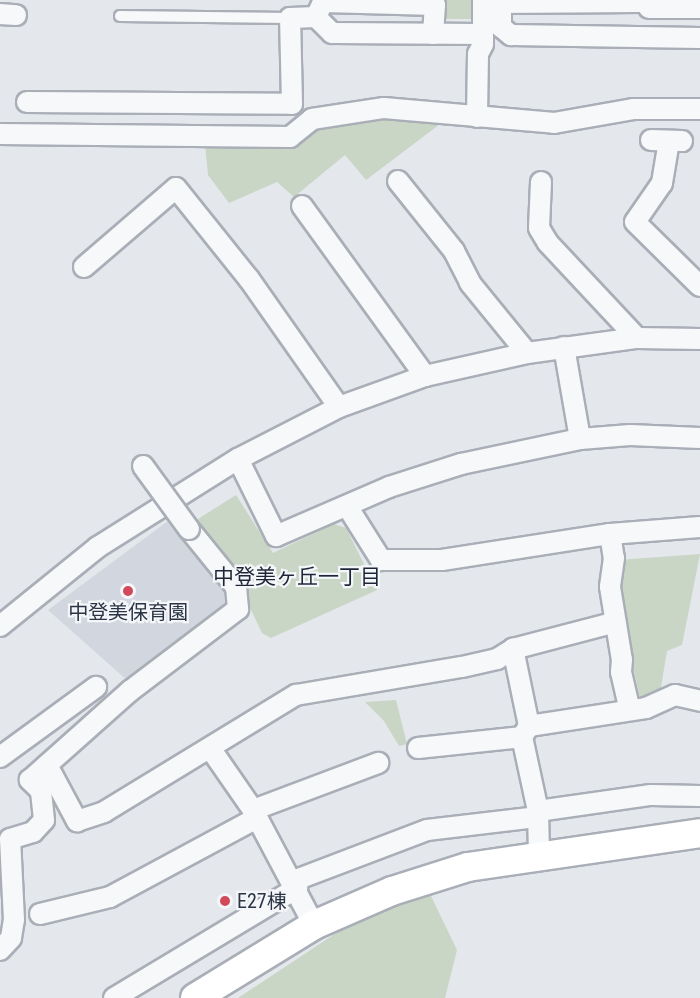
<!DOCTYPE html>
<meta charset="utf-8">
<style>
body{margin:0}
#map{position:relative;width:700px;height:998px;overflow:hidden;background:#e4e7ec;font-family:"Roboto Condensed","Noto Sans JP",sans-serif}
div>[style]{position:absolute}
[style*='--x']{left:calc(var(--x)*1px);top:calc(var(--y)*1px);width:calc(var(--w)*1px);rotate:calc(var(--a)*1deg)}
.built>*{inset:0;background:#d2d6de}
.green>*{inset:0;background:#c9d6c5}
.roads{filter:drop-shadow(2px 0 #a9aeb7) drop-shadow(-2px 0 #a9aeb7) drop-shadow(0 2px #a9aeb7) drop-shadow(0 -2px #a9aeb7)}
.lane>*{height:10px;margin:-5px;padding:0 5px;transform-origin:5px;border-radius:5px;background:#f7f8fa}
.street>*{height:20px;margin:-10px;padding:0 10px;transform-origin:10px;border-radius:10px;background:#f7f8fa}
.secondary>*{height:28px;margin:-14px;padding:0 14px;transform-origin:14px;border-radius:14px;background:#fff}
.bridges{filter:drop-shadow(2px 0 #a9aeb7) drop-shadow(-2px 0 #a9aeb7) drop-shadow(0 2px #a9aeb7) drop-shadow(0 -2px #a9aeb7)}
.street-bridge>*{height:20px;margin:-10px;padding:0 10px;transform-origin:10px;border-radius:10px;background:#f7f8fa}
.dots>*{width:16px;height:16px;translate:-50% -50%;box-sizing:border-box;border:3px solid #f4f6f9;border-radius:50%}
span{translate:-50% -50%;white-space:nowrap;text-align:center;line-height:1.15;-webkit-text-stroke:4.5px #f4f6f9;paint-order:stroke}
.poi-label{font-size:20px;color:#2b3445}
.left{translate:0 -50%;text-align:left}
.neighbourhood-label{font-size:21px;color:#1d2536}
</style>
<div id="map">
<div class="built">
<div style="clip-path:polygon(172px 518px,227px 590px,226px 603px,221px 619px,128px 681px,48px 610px)"></div>
</div>
<div class="green">
<div style="clip-path:polygon(440px 0,476px 0,476px 19px,439px 19px)"></div>
<div style="clip-path:polygon(384px 114px,444px 121px,366px 180px,345px 155px,294px 197px,277px 182px,229px 203px,208px 175px,205px 144px,283px 149px,313px 125px)"></div>
<div style="clip-path:polygon(236px 495px,273px 553px,334px 524px,346px 528px,377px 590px,271px 638px,262px 633px,238px 582px,198px 519px)"></div>
<div style="clip-path:polygon(700px 554px,682px 645px,667px 651px,660px 693px,640px 698px,615px 586px,618px 560px)"></div>
<div style="clip-path:polygon(396px 700px,407px 744px,399px 746px,384px 721px,365px 702px)"></div>
<div style="clip-path:polygon(431px 896px,457px 950px,445px 998px,238px 998px,389px 898px)"></div>
</div>
<div class="roads">
<div class="lane">
<div style="--x:120;--y:16;--w:170;--a:0.7"></div>
</div>
<div class="street">
<div style="--x:324;--y:2;--w:111;--a:1.5"></div>
<div style="--x:435;--y:5;--w:29;--a:94"></div>
<div style="--x:483;--y:3;--w:157;--a:-0.4"></div>
<div style="--x:501;--y:4;--w:23;--a:90"></div>
<div style="--x:501;--y:27;--w:13;--a:39"></div>
<div style="--x:511;--y:35;--w:189;--a:0.9"></div>
<div style="--x:649;--y:8;--w:51;--a:0"></div>
<div style="--x:0;--y:14;--w:16;--a:4"></div>
<div style="--x:316;--y:17;--w:23;--a:45"></div>
<div style="--x:332;--y:33;--w:151;--a:0.4"></div>
<div style="--x:27;--y:102;--w:265;--a:0.4"></div>
<div style="--x:292;--y:104;--w:86;--a:-91.3"></div>
<div style="--x:290;--y:18;--w:26;--a:-2"></div>
<div style="--x:316;--y:17;--w:19;--a:-65"></div>
<div style="--x:477;--y:117;--w:63;--a:-89.1"></div>
<div style="--x:478;--y:54;--w:11;--a:-63"></div>
<div style="--x:483;--y:44;--w:44;--a:-90"></div>
<div style="--x:0;--y:134;--w:290;--a:0.6"></div>
<div style="--x:290;--y:137;--w:28;--a:-39"></div>
<div style="--x:312;--y:119;--w:73;--a:-8.7"></div>
<div style="--x:384;--y:108;--w:171;--a:5"></div>
<div style="--x:554;--y:123;--w:80;--a:-10"></div>
<div style="--x:633;--y:109;--w:67;--a:0"></div>
<div style="--x:651;--y:140;--w:31;--a:2"></div>
<div style="--x:669;--y:141;--w:43;--a:99.5"></div>
<div style="--x:662;--y:183;--w:47;--a:124.7"></div>
<div style="--x:635;--y:222;--w:91;--a:44.6"></div>
<div style="--x:398;--y:181;--w:90;--a:51.3"></div>
<div style="--x:454;--y:251;--w:36;--a:63"></div>
<div style="--x:470;--y:283;--w:90;--a:50.8"></div>
<div style="--x:541;--y:182;--w:46;--a:92.5"></div>
<div style="--x:539;--y:228;--w:17;--a:59"></div>
<div style="--x:548;--y:243;--w:130;--a:46.9"></div>
<div style="--x:302;--y:206;--w:210;--a:54.1"></div>
<div style="--x:84;--y:267;--w:121;--a:-40.7"></div>
<div style="--x:176;--y:188;--w:117;--a:51.3"></div>
<div style="--x:249;--y:279;--w:156;--a:54.9"></div>
<div style="--x:564;--y:347;--w:93;--a:80.1"></div>
<div style="--x:238;--y:459;--w:86;--a:63.7"></div>
<div style="--x:276;--y:536;--w:123;--a:-23.4"></div>
<div style="--x:389;--y:487;--w:76;--a:-17.7"></div>
<div style="--x:461;--y:464;--w:122;--a:-11.9"></div>
<div style="--x:580;--y:439;--w:50;--a:-4.6"></div>
<div style="--x:630;--y:435;--w:70;--a:2.5"></div>
<div style="--x:347;--y:506;--w:64;--a:57.8"></div>
<div style="--x:381;--y:560;--w:61;--a:0"></div>
<div style="--x:442;--y:560;--w:170;--a:-8.8"></div>
<div style="--x:610;--y:534;--w:90;--a:-4.4"></div>
<div style="--x:610;--y:534;--w:24;--a:81"></div>
<div style="--x:614;--y:558;--w:29;--a:98"></div>
<div style="--x:610;--y:587;--w:74;--a:80.7"></div>
<div style="--x:622;--y:660;--w:12;--a:95"></div>
<div style="--x:621;--y:672;--w:39;--a:77"></div>
<div style="--x:0;--y:626;--w:126;--a:-38.9"></div>
<div style="--x:98;--y:547;--w:165;--a:-32.2"></div>
<div style="--x:238;--y:459;--w:114;--a:-27.2"></div>
<div style="--x:339;--y:407;--w:91;--a:-19.8"></div>
<div style="--x:425;--y:376;--w:105;--a:-12.7"></div>
<div style="--x:527;--y:353;--w:111;--a:-7.8"></div>
<div style="--x:637;--y:338;--w:63;--a:0.9"></div>
<div style="--x:529;--y:726;--w:118;--a:-8.7"></div>
<div style="--x:646;--y:708;--w:32;--a:-24"></div>
<div style="--x:675;--y:695;--w:26;--a:13"></div>
<div style="--x:210;--y:748;--w:75;--a:55.3"></div>
<div style="--x:253;--y:810;--w:130;--a:62.1"></div>
<div style="--x:418;--y:748;--w:105;--a:-6"></div>
<div style="--x:0;--y:757;--w:119;--a:-36.1"></div>
<div style="--x:47;--y:765;--w:64;--a:61.8"></div>
<div style="--x:77;--y:821;--w:28;--a:-18"></div>
<div style="--x:104;--y:812;--w:225;--a:-31.4"></div>
<div style="--x:296;--y:695;--w:168;--a:-9.6"></div>
<div style="--x:462;--y:667;--w:36;--a:-13"></div>
<div style="--x:497;--y:659;--w:19;--a:-32"></div>
<div style="--x:253;--y:810;--w:134;--a:-20.6"></div>
<div style="--x:538;--y:811;--w:114;--a:-8.1"></div>
<div style="--x:651;--y:795;--w:49;--a:1.2"></div>
<div style="--x:539;--y:854;--w:43;--a:-91.3"></div>
<div style="--x:538;--y:811;--w:76;--a:-102.2"></div>
<div style="--x:522;--y:737;--w:13;--a:-58"></div>
<div style="--x:529;--y:726;--w:79;--a:-101.7"></div>
<div style="--x:513;--y:649;--w:106;--a:-14.7"></div>
<div style="--x:293;--y:881;--w:143;--a:-20.8"></div>
<div style="--x:427;--y:830;--w:112;--a:-6.7"></div>
<div style="--x:40;--y:914;--w:72;--a:-13.7"></div>
<div style="--x:110;--y:897;--w:167;--a:-28.3"></div>
<div style="--x:0;--y:950;--w:16;--a:-47"></div>
<div style="--x:11;--y:938;--w:18;--a:-81"></div>
<div style="--x:14;--y:920;--w:81;--a:-92.8"></div>
<div style="--x:10;--y:839;--w:24;--a:-17"></div>
<div style="--x:33;--y:832;--w:16;--a:-47"></div>
<div style="--x:44;--y:820;--w:29;--a:-96"></div>
<div style="--x:41;--y:791;--w:16;--a:-135"></div>
<div style="--x:30;--y:780;--w:134;--a:-41.7"></div>
<div style="--x:130;--y:691;--w:136;--a:-37.2"></div>
<div style="--x:238;--y:609;--w:22;--a:-95"></div>
<div style="--x:236;--y:587;--w:75;--a:-129"></div>
<div style="--x:114;--y:998;--w:214;--a:-31"></div>
</div>
<div class="secondary">
<div style="--x:195;--y:998;--w:140;--a:-31.5"></div>
<div style="--x:314;--y:925;--w:85;--a:-23.6"></div>
<div style="--x:392;--y:891;--w:80;--a:-17.5"></div>
<div style="--x:468;--y:867;--w:234;--a:-8.3"></div>
</div>
</div>
<div class="bridges">
<div class="street-bridge">
<div style="--x:143;--y:466;--w:78;--a:53.9"></div>
</div>
</div>
<div class="dots">
<div style="left:128px;top:591px;background:#d1495b"></div>
<div style="left:225px;top:901px;background:#d1495b"></div>
</div>
<div class="poi-label">
<span style="left:128px;top:612px">中登美保育園</span>
<span class="left" style="left:237px;top:901px">E27棟</span>
</div>
<div class="neighbourhood-label">
<span style="left:297px;top:577px">中登美ヶ丘一丁目</span>
</div>
</div>
